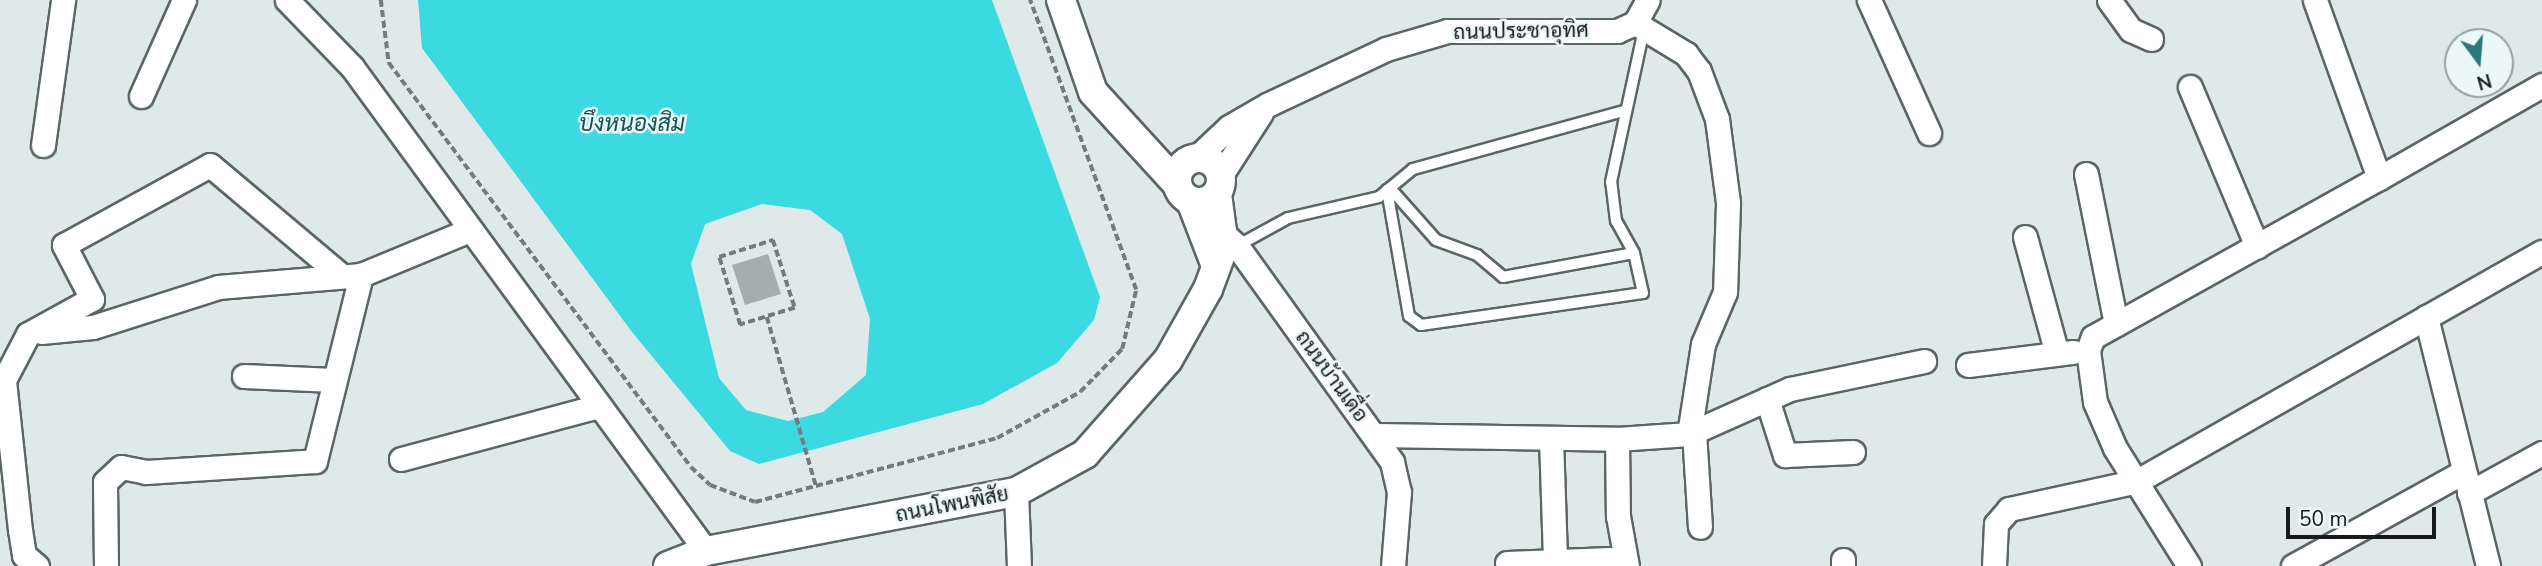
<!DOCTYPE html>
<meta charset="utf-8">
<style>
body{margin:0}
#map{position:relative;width:2542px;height:566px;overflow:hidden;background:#dfe9ea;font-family:"Nunito Sans",Sarabun,sans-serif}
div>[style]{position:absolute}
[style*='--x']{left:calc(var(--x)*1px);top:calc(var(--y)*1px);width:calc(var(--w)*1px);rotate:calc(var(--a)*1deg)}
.water>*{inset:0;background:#3bdae1}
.building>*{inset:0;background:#a4aeae}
.path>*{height:3.5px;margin-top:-1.75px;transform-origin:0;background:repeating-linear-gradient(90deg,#747b7b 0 7px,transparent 0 10.5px)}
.roads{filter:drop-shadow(2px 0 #5c6566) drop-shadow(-2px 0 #5c6566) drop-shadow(0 2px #5c6566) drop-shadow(0 -2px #5c6566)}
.service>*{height:10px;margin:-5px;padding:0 5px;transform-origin:5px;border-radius:5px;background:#fff}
.minor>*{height:23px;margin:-11.5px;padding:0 11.5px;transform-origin:11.5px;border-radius:11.5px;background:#fff}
.tertiary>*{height:28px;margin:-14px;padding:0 14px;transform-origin:14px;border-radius:14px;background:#fff}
.tertiary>.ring{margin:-14px;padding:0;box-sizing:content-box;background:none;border:28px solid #fff;border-radius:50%}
span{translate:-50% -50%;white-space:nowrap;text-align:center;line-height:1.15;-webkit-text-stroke:5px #ecf7f7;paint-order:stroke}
.street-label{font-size:21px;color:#161a1a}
.water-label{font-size:23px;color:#135457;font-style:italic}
.north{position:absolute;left:2444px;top:28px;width:70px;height:70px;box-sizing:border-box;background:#ecf7f7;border:2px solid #969f9f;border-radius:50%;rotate:164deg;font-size:19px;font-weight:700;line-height:28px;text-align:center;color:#161a1a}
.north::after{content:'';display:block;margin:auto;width:24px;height:32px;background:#2e777b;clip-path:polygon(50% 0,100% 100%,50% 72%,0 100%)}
.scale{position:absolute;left:2286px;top:507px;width:150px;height:32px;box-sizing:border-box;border:4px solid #161a1a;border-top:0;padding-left:9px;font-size:21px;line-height:24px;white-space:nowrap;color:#161a1a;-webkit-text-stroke:5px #ecf7f7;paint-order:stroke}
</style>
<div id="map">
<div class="water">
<div style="clip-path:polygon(evenodd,418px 0,992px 0,1100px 297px,1094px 320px,1057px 363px,983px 404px,759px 464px,730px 451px,632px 332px,422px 48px,418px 0,762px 204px,810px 210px,842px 234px,870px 319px,866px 375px,823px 412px,788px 421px,746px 410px,719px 378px,691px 264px,705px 224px,762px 204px)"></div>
</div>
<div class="building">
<div style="clip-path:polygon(768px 254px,781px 294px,745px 305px,732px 265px)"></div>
</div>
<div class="path">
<div style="--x:381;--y:0;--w:64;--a:82.8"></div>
<div style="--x:389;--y:63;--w:504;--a:53.22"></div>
<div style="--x:691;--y:467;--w:26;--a:43"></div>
<div style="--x:710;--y:485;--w:48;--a:20.7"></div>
<div style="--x:755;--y:502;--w:250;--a:-14.8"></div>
<div style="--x:997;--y:438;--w:95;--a:-29"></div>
<div style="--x:1080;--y:392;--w:60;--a:-45.7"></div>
<div style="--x:1122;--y:349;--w:61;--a:-76.7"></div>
<div style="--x:1136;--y:290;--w:309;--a:-110.1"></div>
<div style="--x:773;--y:240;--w:71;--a:72.1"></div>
<div style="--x:795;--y:308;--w:58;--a:162.8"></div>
<div style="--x:740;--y:325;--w:71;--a:-107.2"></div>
<div style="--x:719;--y:257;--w:57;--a:-17.5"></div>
<div style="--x:767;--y:317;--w:176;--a:73.8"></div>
</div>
<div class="roads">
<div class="service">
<div style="--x:1390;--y:188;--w:69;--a:48.5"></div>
<div style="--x:1436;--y:240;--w:44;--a:20.1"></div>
<div style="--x:1477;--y:255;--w:34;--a:40"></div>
<div style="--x:1503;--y:277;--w:133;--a:-10.4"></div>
<div style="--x:1387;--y:190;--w:128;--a:80.1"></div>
<div style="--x:1409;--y:316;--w:15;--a:37"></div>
<div style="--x:1421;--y:325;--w:224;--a:-8.2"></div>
<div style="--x:1643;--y:293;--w:41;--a:-102.7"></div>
<div style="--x:1634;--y:253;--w:37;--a:-119"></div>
<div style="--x:1616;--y:221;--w:39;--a:-97"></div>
<div style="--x:1611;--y:182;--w:157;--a:-77.8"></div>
<div style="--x:1237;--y:246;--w:58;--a:-28.8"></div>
<div style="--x:1288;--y:218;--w:93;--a:-13"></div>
<div style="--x:1379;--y:197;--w:44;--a:-39.5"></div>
<div style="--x:1413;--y:169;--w:219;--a:-15.4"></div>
</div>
<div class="minor">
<div style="--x:287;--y:0;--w:93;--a:45.9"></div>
<div style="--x:352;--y:67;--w:600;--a:53.82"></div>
<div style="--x:1869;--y:0;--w:146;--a:65.7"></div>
<div style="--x:2109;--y:0;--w:37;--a:54"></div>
<div style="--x:2131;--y:30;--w:22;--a:24"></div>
<div style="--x:1635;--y:23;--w:60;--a:31.3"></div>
<div style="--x:1686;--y:54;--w:21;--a:53"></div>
<div style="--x:1699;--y:71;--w:51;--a:69.4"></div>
<div style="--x:1717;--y:119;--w:85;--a:82.5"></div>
<div style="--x:1728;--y:203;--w:89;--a:91.9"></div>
<div style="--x:1725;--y:292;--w:56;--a:112.9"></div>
<div style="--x:1703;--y:344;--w:91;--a:98.8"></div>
<div style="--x:2190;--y:87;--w:173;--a:67.2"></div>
<div style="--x:141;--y:96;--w:105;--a:-65.9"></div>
<div style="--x:43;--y:145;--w:146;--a:-82.1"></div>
<div style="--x:1196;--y:158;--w:45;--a:-43.2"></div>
<div style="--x:1229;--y:127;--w:44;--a:-30.1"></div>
<div style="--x:1267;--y:105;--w:132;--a:-25.2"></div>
<div style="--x:1386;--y:49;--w:64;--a:-16.4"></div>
<div style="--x:1447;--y:31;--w:170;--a:0"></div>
<div style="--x:1617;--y:31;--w:20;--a:-24"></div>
<div style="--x:1635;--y:23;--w:26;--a:-61"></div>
<div style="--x:2086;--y:174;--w:153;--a:78.7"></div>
<div style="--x:1221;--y:175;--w:74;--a:-57.2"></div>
<div style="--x:2379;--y:178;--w:188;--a:-29.7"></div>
<div style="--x:1216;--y:227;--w:28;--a:42"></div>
<div style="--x:1237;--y:246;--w:266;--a:54.3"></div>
<div style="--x:1392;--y:462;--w:31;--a:77"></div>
<div style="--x:1399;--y:492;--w:74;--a:94.6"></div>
<div style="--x:2025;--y:237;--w:121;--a:74.7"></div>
<div style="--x:2426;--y:317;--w:257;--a:76"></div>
<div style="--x:41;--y:332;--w:52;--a:-5.5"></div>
<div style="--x:93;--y:327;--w:131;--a:-17.7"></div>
<div style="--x:218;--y:287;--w:144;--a:-4.8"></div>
<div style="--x:361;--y:275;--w:115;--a:-22.5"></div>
<div style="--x:1968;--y:365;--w:106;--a:-7.1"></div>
<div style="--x:244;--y:376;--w:89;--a:2.6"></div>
<div style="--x:1767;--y:399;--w:59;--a:72.2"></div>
<div style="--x:1785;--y:455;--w:68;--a:-2.5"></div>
<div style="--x:1694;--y:432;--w:95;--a:86.4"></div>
<div style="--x:1375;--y:435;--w:242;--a:0.9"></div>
<div style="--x:1617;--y:439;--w:72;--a:-4"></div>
<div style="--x:1689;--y:434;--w:111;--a:-24"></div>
<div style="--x:1790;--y:389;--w:137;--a:-11.8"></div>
<div style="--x:1551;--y:438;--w:123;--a:88.1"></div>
<div style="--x:1617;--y:439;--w:77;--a:89.3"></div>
<div style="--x:1618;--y:516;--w:51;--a:79.8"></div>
<div style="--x:401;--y:459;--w:205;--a:-15"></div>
<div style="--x:1016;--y:492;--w:74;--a:87.7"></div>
<div style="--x:2469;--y:493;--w:83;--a:-28.7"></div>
<div style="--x:1507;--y:563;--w:103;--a:-2.2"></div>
<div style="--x:37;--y:566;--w:17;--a:-140"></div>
<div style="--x:24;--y:555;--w:25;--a:-99"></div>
<div style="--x:20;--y:530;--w:151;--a:-96.1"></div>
<div style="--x:4;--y:380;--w:52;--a:-62.4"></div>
<div style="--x:28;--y:334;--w:73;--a:-28.7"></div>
<div style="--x:92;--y:299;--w:61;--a:-117.4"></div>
<div style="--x:64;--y:245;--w:166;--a:-28.7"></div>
<div style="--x:210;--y:165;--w:172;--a:40.1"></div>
<div style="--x:106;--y:566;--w:84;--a:-90.7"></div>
<div style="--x:105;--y:482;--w:22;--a:-43"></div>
<div style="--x:121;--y:467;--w:25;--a:11"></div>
<div style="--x:146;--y:472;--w:169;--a:-3.7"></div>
<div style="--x:315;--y:461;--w:192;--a:-76.1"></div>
<div style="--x:1843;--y:566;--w:6;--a:-90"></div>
<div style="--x:1994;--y:566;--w:42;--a:-87.3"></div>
<div style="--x:1996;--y:524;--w:20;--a:-49"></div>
<div style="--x:2009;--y:509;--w:131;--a:-12.3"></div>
<div style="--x:2137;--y:481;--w:465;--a:-29.5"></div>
<div style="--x:2189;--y:566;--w:139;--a:-122.1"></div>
<div style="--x:2115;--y:448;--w:50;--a:-113.5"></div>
<div style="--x:2095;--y:402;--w:52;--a:-97.7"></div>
<div style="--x:2088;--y:350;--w:14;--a:-69"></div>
<div style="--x:2093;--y:337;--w:327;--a:-29.1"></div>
<div style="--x:2379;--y:178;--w:189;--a:-109.8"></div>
<div style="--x:2293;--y:566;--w:194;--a:-28.9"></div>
</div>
<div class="tertiary">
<div style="--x:1061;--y:0;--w:97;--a:70.8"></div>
<div style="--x:1093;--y:92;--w:125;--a:47.6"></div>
<div class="ring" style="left:1177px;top:158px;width:16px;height:16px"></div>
<div style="--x:1191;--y:201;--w:70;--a:69"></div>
<div style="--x:668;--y:566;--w:41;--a:-21.5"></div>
<div style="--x:706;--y:551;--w:316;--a:-10.8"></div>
<div style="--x:1016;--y:492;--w:79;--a:-28.8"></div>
<div style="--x:1085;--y:454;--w:125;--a:-48.6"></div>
<div style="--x:1168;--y:360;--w:81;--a:-60.6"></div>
<div style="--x:1208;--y:289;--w:46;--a:-69.6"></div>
<div style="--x:1224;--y:246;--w:52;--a:-97.7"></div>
</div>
</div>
<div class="street-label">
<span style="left:1521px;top:31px;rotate:-1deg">ถนนประชาอุทิศ</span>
<span style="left:1332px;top:376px;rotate:54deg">ถนนบ้านเดื่อ</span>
<span style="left:952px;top:504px;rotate:-11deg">ถนนโพนพิสัย</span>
</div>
<div class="water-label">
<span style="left:632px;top:124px">บึงหนองสิม</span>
</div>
<div class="north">N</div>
<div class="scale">50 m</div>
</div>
